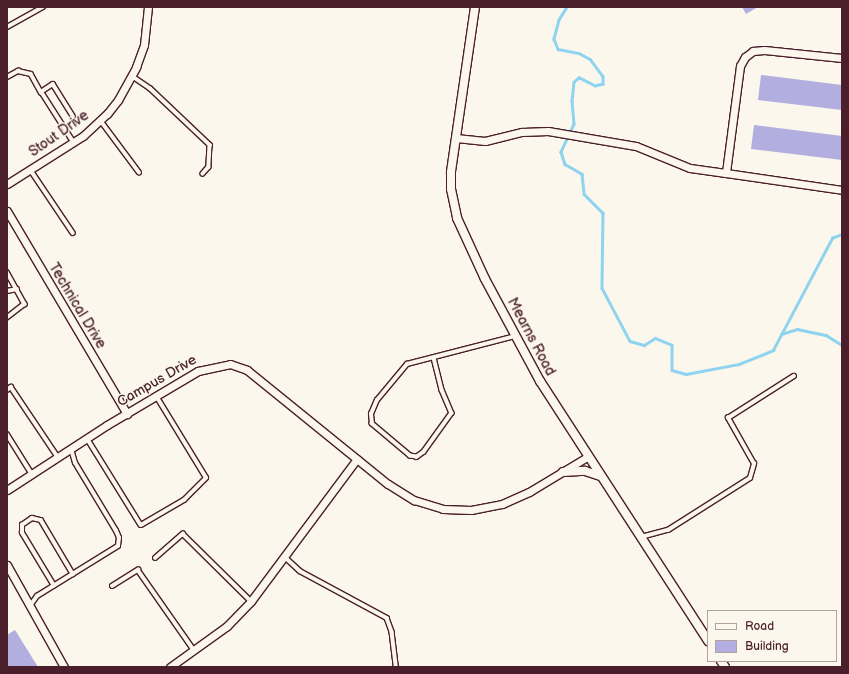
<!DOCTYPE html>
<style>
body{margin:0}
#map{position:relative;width:849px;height:674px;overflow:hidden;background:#fbf7ec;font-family:"Balsamiq Sans",sans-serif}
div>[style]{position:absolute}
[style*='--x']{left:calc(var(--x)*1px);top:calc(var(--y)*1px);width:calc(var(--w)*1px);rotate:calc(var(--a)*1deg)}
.stream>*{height:2.5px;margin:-1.25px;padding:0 1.25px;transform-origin:1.25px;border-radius:1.25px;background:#8ed3f0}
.building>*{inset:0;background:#b2aedf}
.roads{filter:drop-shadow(1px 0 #4a1f2b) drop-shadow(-1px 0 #4a1f2b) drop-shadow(0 1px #4a1f2b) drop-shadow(0 -1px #4a1f2b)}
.service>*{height:3.5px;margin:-1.75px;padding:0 1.75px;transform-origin:1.75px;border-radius:1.75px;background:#fbf7ec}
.minor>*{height:7px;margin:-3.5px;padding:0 3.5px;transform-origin:3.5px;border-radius:3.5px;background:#fbf7ec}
.tertiary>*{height:8px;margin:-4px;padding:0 4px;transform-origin:4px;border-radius:4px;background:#fbf7ec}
span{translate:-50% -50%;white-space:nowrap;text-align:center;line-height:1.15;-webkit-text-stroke:3px #fbf7ec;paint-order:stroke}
.street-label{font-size:14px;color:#4a1f2b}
.frame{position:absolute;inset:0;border:8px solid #4a1f2b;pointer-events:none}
.legend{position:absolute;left:707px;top:610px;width:130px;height:52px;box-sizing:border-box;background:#fbf7ec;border:1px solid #b4a19f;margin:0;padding:5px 7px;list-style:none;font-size:12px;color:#4a1f2b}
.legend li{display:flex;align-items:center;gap:8px;height:20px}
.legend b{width:20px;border:1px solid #b4a19f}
</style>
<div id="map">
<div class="stream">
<div style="--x:567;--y:7;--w:15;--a:122"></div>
<div style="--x:559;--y:20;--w:20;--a:105"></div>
<div style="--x:554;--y:39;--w:11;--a:68"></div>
<div style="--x:558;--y:49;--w:21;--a:11"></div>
<div style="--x:579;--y:53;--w:13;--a:29"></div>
<div style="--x:590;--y:59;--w:21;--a:53"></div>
<div style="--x:603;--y:76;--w:8;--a:90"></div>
<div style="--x:603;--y:84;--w:8;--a:166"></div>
<div style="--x:595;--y:86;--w:18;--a:-153"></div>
<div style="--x:579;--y:78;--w:6;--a:141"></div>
<div style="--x:574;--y:82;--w:19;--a:96"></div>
<div style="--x:572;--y:101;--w:23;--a:85"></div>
<div style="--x:574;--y:124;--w:31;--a:115"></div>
<div style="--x:561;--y:152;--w:13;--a:72"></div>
<div style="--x:565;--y:164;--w:20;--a:30"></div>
<div style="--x:582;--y:174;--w:20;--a:84"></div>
<div style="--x:584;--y:194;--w:27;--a:45"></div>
<div style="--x:603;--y:213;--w:75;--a:90.8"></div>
<div style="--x:602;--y:288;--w:60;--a:62.2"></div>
<div style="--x:630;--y:341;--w:15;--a:16"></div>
<div style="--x:644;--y:345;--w:13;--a:-32"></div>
<div style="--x:655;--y:338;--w:18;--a:22"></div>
<div style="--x:672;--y:345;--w:25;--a:90"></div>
<div style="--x:672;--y:370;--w:15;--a:16"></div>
<div style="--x:686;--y:374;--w:54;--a:-10.7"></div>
<div style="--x:739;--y:364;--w:37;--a:-22"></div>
<div style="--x:773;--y:350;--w:127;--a:-62.2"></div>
<div style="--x:832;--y:238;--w:11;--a:-22"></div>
<div style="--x:781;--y:334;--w:17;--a:-17"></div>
<div style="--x:797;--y:329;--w:30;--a:12"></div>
<div style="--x:826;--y:335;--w:19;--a:32"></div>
</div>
<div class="building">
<div style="clip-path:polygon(742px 7px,758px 7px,746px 14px)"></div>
<div style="clip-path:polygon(761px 75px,842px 85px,842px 110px,758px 100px)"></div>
<div style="clip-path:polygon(754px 125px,842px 136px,842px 160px,751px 149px)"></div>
<div style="clip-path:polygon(15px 630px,38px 667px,7px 667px,7px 635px)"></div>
</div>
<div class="roads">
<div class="service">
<div style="--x:7;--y:27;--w:41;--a:-29.1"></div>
<div style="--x:132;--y:76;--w:22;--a:34"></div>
<div style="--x:150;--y:88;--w:83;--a:43.5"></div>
<div style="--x:210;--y:145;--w:22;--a:93"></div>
<div style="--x:209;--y:167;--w:9;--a:131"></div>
<div style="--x:7;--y:77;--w:13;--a:-29"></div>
<div style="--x:18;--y:71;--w:13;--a:13"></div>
<div style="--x:31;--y:74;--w:21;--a:61"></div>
<div style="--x:101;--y:121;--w:64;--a:53.3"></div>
<div style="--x:73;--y:142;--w:59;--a:-122.6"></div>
<div style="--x:41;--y:92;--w:14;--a:-34"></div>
<div style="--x:53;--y:84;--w:38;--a:58"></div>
<div style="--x:30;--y:169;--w:77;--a:56.1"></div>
<div style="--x:7;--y:272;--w:37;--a:61"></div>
<div style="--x:25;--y:304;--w:23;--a:142"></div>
<div style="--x:7;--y:291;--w:10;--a:-11"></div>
<div style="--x:434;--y:358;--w:33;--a:76"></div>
<div style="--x:442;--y:390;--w:25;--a:67"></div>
<div style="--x:452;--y:413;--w:48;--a:125.7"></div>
<div style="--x:424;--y:452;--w:9;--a:144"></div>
<div style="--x:417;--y:457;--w:7;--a:-172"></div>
<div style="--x:410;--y:456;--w:50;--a:-139.9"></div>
<div style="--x:372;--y:424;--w:10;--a:-96"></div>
<div style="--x:371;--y:414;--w:15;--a:-67"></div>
<div style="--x:377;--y:400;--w:47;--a:-50.2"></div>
<div style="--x:407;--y:364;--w:112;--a:-14.5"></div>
<div style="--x:7;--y:390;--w:5;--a:-37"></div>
<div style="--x:11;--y:387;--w:84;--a:56.1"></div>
<div style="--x:7;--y:434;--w:47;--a:58"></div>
<div style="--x:87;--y:438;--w:102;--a:58.2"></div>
<div style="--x:141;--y:525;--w:50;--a:-30.2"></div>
<div style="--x:184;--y:500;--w:31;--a:-45"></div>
<div style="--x:206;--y:478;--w:96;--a:-121.4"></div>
<div style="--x:641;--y:537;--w:28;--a:-15"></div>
<div style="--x:668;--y:530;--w:97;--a:-32.4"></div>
<div style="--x:750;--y:478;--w:15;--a:-74"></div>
<div style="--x:754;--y:464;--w:53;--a:-119.5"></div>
<div style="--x:728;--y:418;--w:78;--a:-32.5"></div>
<div style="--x:284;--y:556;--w:22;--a:43"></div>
<div style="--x:300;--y:571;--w:99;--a:28.4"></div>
<div style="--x:387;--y:618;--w:15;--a:70"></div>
<div style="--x:392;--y:632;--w:35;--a:83"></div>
<div style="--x:155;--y:558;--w:37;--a:-41"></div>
<div style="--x:183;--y:534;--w:95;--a:44.6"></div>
<div style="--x:54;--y:586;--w:62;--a:-121.1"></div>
<div style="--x:22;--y:533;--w:8;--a:-90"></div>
<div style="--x:22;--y:525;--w:12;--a:-35"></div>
<div style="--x:32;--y:518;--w:9;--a:13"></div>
<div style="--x:41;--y:520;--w:63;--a:59.3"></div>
<div style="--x:112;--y:586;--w:31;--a:-32"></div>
<div style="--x:138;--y:570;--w:98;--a:55"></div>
<div style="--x:30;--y:606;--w:12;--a:-55"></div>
<div style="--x:37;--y:596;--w:95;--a:-31.7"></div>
<div style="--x:118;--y:546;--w:8;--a:-83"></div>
<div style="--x:119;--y:538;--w:8;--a:-113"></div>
<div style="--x:116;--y:531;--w:79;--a:-121.1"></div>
<div style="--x:75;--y:463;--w:15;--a:-106"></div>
</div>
<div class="minor">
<div style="--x:842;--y:58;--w:78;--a:-174.1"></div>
<div style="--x:764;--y:50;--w:11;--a:175"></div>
<div style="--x:753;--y:51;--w:10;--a:143"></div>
<div style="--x:745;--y:57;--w:10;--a:119"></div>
<div style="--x:740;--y:66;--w:108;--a:97.5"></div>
<div style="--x:726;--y:173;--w:117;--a:8.3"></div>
<div style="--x:456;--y:138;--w:29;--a:6"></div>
<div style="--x:485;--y:141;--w:38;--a:-14"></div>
<div style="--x:522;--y:132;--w:26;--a:-2"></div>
<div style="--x:548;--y:131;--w:89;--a:9.7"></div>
<div style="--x:636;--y:146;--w:58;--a:22.2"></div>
<div style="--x:690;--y:168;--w:36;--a:8"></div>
<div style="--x:7;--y:184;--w:90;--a:-32.3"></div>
<div style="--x:83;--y:136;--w:33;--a:-43"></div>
<div style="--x:107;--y:114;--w:18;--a:-52"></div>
<div style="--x:118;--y:100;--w:38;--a:-61"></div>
<div style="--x:136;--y:67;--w:23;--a:-70"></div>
<div style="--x:144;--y:45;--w:38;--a:-84"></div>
<div style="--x:7;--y:211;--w:236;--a:59.4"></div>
<div style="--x:7;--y:490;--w:119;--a:-33"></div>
<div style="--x:107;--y:425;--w:106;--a:-30.7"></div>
<div style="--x:198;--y:371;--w:33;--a:-12"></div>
<div style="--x:230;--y:364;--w:18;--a:19"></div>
<div style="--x:247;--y:370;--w:181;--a:39"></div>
<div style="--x:388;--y:484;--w:31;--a:32"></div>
<div style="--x:414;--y:500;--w:30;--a:17"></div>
<div style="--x:443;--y:509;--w:28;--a:2"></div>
<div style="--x:471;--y:510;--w:32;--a:-11"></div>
<div style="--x:502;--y:504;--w:30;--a:-24"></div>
<div style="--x:529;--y:492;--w:68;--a:-31.1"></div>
<div style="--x:7;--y:565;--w:117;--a:60.8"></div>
<div style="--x:170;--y:667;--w:70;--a:-35.7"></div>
<div style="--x:227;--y:626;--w:35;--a:-46"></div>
<div style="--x:251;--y:601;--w:177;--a:-53.3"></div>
</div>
<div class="tertiary">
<div style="--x:475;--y:7;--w:167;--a:98.3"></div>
<div style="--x:451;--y:172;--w:17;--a:90"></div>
<div style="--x:451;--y:189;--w:30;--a:78"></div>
<div style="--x:457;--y:218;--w:67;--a:65.3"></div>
<div style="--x:485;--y:279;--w:116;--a:61.7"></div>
<div style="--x:540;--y:381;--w:310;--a:57.1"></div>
<div style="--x:563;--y:472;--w:22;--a:-3"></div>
<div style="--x:585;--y:471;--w:16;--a:18"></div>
<div style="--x:721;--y:661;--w:7;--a:56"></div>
</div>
</div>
<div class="street-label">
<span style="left:59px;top:134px;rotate:-35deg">Stout Drive</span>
<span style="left:77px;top:306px;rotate:59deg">Technical Drive</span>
<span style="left:531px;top:337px;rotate:62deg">Mearns Road</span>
<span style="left:157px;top:381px;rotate:-30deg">Campus Drive</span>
</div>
<div class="frame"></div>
<ul class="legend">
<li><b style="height:5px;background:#fbf7ec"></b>Road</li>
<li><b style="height:11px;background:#b2aedf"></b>Building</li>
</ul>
</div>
